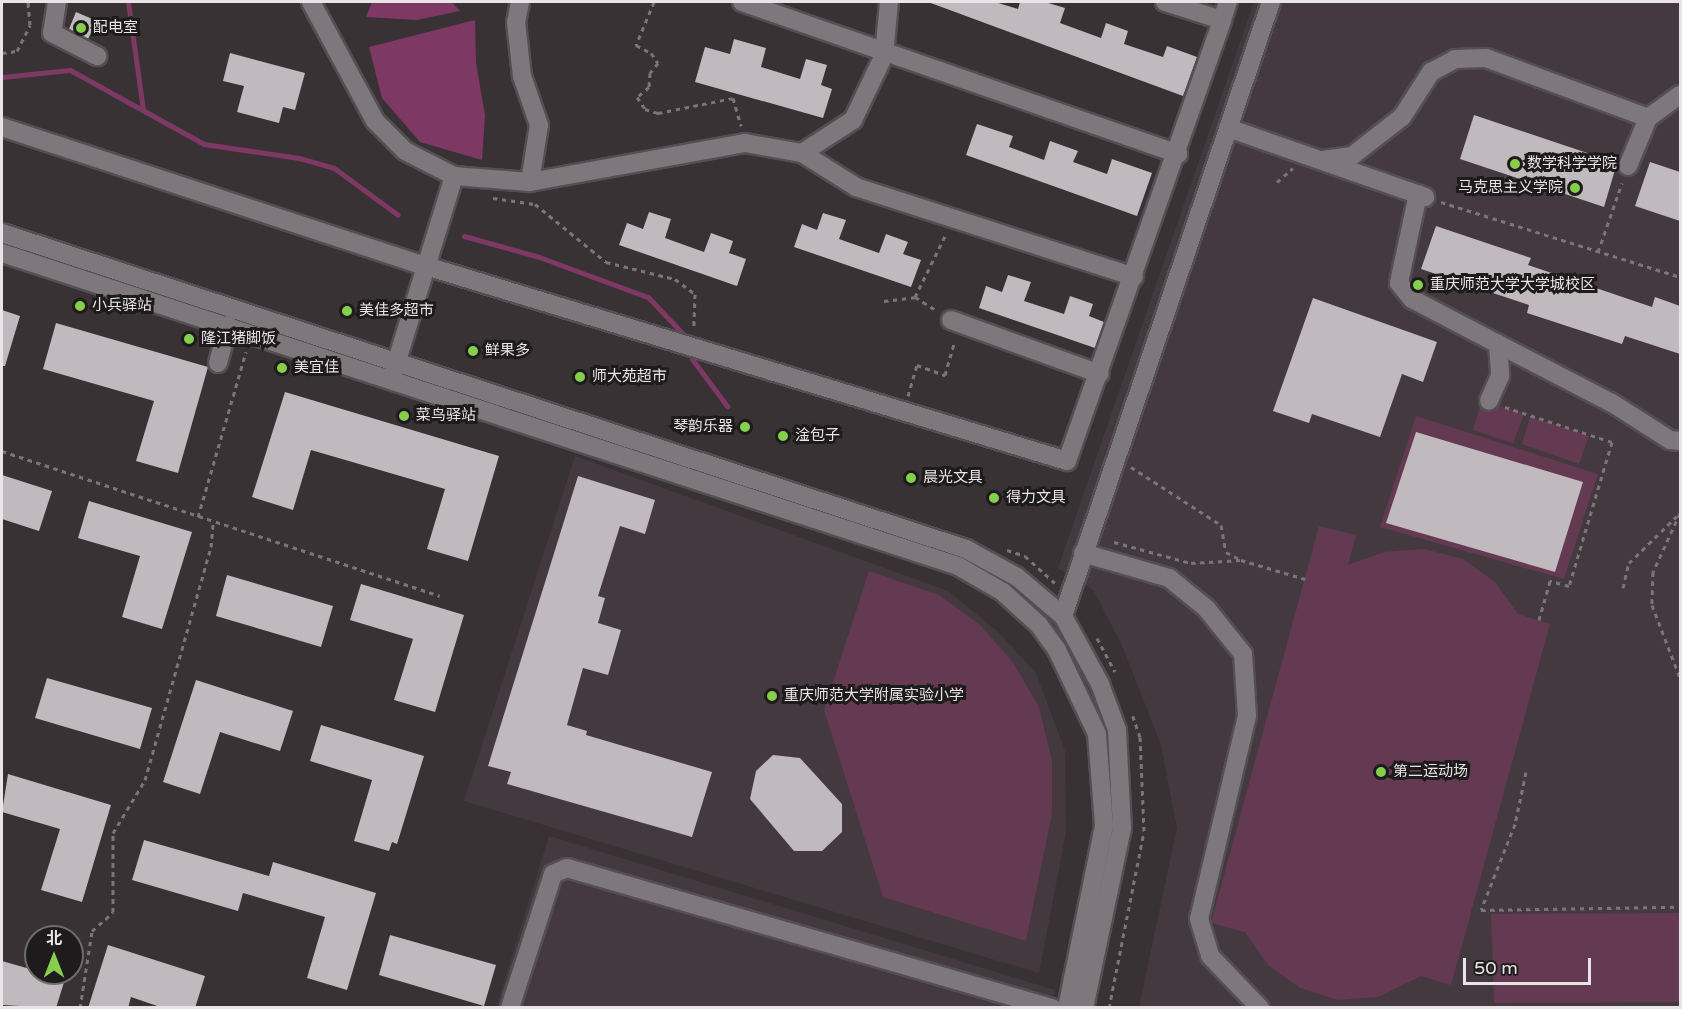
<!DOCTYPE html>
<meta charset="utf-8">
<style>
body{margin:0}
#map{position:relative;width:1682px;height:1009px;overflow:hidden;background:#383235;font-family:"Varela Round","Noto Sans SC",sans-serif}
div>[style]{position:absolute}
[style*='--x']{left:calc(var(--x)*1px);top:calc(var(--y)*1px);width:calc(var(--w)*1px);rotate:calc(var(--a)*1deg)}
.built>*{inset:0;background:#453940}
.green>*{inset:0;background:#633a52}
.water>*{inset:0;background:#7e3864}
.stream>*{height:5px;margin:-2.5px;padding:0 2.5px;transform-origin:2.5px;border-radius:2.5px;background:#7e3864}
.building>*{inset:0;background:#c0b9bd}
.path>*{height:3px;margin-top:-1.5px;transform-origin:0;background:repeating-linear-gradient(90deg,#7a7578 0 4.5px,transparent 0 9px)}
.roads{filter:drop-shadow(2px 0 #544f52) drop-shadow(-2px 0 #544f52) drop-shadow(0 2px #544f52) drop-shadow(0 -2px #544f52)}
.minor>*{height:18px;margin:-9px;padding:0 9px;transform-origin:9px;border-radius:9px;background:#7e777b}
.dots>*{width:16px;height:16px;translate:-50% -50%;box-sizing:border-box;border:3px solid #1e1b1c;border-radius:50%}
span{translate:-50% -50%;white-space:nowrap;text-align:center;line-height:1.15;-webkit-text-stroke:6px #1e1b1c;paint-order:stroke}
.poi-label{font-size:15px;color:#e9e5e7}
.left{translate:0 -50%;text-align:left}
.right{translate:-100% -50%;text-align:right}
.frame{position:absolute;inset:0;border:3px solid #e9e5e7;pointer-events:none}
.north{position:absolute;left:24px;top:925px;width:60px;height:60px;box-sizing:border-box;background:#1e1b1c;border:2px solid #6f6c6d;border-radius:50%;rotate:0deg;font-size:16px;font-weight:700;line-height:24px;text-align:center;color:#e9e5e7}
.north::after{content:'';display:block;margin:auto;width:21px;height:27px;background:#85cf4d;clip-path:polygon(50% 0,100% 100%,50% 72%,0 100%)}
.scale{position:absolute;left:1463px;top:958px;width:128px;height:27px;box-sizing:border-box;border:3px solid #e9e5e7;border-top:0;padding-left:8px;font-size:18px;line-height:21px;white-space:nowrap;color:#e9e5e7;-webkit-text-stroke:4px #1e1b1c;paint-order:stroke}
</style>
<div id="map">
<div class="built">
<div style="clip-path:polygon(1254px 2px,1680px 2px,1680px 1007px,1139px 1007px,1177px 828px,1161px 745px,1121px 643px,1093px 590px,1058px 568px)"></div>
<div style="clip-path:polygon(575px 456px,948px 591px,998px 632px,1036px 673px,1065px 751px,1066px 832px,1039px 973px,464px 801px)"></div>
<div style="clip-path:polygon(549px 836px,1055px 990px,1050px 1008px,496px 1008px)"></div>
</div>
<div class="green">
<div style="clip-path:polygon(1482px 400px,1524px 414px,1513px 443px,1473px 430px)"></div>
<div style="clip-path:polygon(1416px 416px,1598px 474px,1564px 579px,1380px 527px)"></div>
<div style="clip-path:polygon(1530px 417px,1589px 436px,1579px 464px,1522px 444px)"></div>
<div style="clip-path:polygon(1319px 526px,1356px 535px,1348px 565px,1384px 552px,1424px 549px,1463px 559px,1495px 582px,1518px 614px,1550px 624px,1451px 985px,1421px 976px,1378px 997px,1338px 1000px,1300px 988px,1268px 965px,1245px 932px,1211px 923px)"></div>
<div style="clip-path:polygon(869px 571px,939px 595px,980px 625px,1012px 661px,1039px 707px,1052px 761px,1052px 813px,1026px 941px,883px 897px,824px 710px)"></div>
<div style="clip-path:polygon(1680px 913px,1680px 1002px,1494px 1003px,1491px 914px)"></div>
</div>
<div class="water">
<div style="clip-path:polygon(372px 2px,452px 2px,460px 11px,417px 20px,366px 17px)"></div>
<div style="clip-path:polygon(475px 20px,476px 63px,485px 115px,482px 160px,420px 142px,382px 98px,369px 47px)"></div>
</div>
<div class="stream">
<div style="--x:128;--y:2;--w:109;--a:82.1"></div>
<div style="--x:2;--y:77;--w:68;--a:-5.9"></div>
<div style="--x:70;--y:70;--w:153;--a:28.9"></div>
<div style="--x:204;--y:144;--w:96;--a:8.4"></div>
<div style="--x:299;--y:158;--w:36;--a:16"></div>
<div style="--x:334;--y:168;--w:79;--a:36.3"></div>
<div style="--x:464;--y:236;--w:78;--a:15.6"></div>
<div style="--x:539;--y:257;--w:116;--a:20.2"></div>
<div style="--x:648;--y:297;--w:52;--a:46.5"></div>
<div style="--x:692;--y:359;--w:59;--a:53.3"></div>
</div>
<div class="building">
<div style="clip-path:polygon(928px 2px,995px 2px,1018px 9px,1020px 2px,1045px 2px,1065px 8px,1060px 23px,1101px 38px,1106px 23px,1128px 31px,1124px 44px,1163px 57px,1167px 46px,1197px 57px,1183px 96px)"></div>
<div style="clip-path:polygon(76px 12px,97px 21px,88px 39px,69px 29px)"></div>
<div style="clip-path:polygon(734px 39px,766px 48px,761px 67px,800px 79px,806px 59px,827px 65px,821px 85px,832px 89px,823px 118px,695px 82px,705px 47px,730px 54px)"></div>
<div style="clip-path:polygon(230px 53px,305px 73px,295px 110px,283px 107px,279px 123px,237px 112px,244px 86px,223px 81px)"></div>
<div style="clip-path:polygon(1474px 115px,1617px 163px,1604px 207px,1460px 159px)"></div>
<div style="clip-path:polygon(977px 124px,1013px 136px,1009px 147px,1044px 160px,1050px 141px,1078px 151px,1073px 162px,1107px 174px,1112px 159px,1152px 173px,1137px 216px,966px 155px)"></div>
<div style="clip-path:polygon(1650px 162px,1680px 172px,1680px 221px,1635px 206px)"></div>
<div style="clip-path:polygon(649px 212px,671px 219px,665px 238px,704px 252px,711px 233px,733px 241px,729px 253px,746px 259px,737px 286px,619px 245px,627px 223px,643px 229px)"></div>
<div style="clip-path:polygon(823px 213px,846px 220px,839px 239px,879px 253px,886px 234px,908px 242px,903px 254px,921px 260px,911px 287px,794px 247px,802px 224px,817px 230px)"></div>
<div style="clip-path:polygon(1436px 226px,1531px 258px,1528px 265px,1652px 307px,1655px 297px,1680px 306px,1680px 354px,1625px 336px,1622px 344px,1527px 313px,1529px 305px,1421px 269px)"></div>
<div style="clip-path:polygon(1008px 275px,1031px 282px,1024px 301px,1064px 314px,1070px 296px,1093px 304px,1089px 316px,1104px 322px,1095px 348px,979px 308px,986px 286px,1002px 292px)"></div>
<div style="clip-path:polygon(1313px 298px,1437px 342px,1423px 382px,1402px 374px,1380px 437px,1312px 414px,1309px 423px,1273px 411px)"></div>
<div style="clip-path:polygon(2px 310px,20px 316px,5px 366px,2px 366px)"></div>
<div style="clip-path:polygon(56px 323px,208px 367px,178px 473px,136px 461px,154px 401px,43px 369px)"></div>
<div style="clip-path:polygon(285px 392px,499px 456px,468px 561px,427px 549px,445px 489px,311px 450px,293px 510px,252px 497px)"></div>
<div style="clip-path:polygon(1416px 432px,1583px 482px,1555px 572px,1386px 523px)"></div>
<div style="clip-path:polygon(2px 475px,52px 491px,39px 531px,2px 519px)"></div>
<div style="clip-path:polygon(578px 476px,655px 500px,645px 534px,620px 526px,598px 596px,605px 598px,598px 623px,621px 630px,608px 675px,583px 668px,567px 725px,587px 731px,586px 735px,712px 772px,692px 837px,507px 784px,511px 772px,488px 766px)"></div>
<div style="clip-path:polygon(89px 501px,192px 532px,162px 629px,122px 617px,140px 556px,78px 538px)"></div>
<div style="clip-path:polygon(227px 575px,333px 606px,321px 647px,216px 616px)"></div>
<div style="clip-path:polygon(361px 584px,464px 615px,435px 712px,394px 700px,413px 639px,350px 620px)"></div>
<div style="clip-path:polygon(47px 678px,152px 708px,140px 749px,35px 718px)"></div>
<div style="clip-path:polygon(196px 680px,293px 711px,280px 751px,220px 732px,200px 794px,163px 782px)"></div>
<div style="clip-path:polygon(321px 725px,424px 756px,397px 844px,392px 842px,389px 851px,354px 841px,372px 780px,310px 761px)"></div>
<div style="clip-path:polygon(773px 755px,800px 758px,842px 804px,842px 832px,822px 851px,794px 851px,750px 799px,756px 771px)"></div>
<div style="clip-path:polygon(8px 774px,111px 805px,82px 902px,41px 890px,60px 829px,2px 812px)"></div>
<div style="clip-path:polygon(144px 840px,269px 876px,273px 862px,376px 893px,347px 990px,307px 978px,325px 917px,243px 893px,238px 911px,132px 880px)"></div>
<div style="clip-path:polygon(390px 935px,496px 965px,484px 1006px,379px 975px)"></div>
<div style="clip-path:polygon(108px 945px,205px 976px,195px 1008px,163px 1008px,131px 997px,128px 1008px,88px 1008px)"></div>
<div style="clip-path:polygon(2px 961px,65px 979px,56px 1008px,2px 1005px)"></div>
</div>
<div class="path">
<div style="--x:654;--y:2;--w:47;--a:112.7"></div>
<div style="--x:636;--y:45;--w:17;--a:28"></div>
<div style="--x:651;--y:53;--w:12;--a:55"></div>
<div style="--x:658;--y:63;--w:13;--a:129"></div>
<div style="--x:650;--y:73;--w:14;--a:94"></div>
<div style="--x:649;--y:87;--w:16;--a:140"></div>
<div style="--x:637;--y:97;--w:14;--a:56"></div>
<div style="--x:645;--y:109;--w:14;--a:17"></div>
<div style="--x:658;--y:113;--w:76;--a:-11.3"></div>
<div style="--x:733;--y:98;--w:29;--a:74"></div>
<div style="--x:2;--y:53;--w:15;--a:-8"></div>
<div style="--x:17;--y:51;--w:29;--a:-63"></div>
<div style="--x:30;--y:25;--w:23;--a:-95"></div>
<div style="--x:1277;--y:182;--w:21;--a:-41"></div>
<div style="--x:493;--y:198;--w:42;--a:8.1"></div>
<div style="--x:535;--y:204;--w:92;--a:39.2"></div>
<div style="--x:606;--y:262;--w:71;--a:13.8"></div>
<div style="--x:675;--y:279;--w:25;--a:37"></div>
<div style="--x:695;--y:294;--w:35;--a:92"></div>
<div style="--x:1441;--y:202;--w:250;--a:17.4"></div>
<div style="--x:1598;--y:252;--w:73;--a:-70.8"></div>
<div style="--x:915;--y:297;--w:70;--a:-63.8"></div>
<div style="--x:884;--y:301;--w:31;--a:-7"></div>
<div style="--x:915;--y:297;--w:26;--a:32"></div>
<div style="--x:908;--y:396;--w:32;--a:-74"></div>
<div style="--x:917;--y:365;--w:30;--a:20"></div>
<div style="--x:945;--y:375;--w:36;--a:-74"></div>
<div style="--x:1505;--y:407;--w:113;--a:18.1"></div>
<div style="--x:1612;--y:442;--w:150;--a:106.6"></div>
<div style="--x:1569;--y:586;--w:20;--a:-165"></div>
<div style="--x:1550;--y:581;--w:41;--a:105.8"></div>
<div style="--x:2;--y:451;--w:461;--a:18.3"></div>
<div style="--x:1131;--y:467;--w:107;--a:32.8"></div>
<div style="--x:1221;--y:525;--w:27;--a:80"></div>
<div style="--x:1226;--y:552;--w:15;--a:28"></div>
<div style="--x:1680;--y:513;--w:65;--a:114.6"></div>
<div style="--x:1653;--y:572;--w:33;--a:92"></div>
<div style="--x:1652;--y:605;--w:78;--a:69"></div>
<div style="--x:198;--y:517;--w:172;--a:-73.8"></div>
<div style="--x:1114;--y:542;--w:80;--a:15.3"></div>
<div style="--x:1191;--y:563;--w:50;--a:-3.4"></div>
<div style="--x:1241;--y:560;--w:67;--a:16.5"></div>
<div style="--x:1007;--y:550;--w:19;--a:18"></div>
<div style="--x:1025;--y:556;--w:40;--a:42"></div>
<div style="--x:1623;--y:588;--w:26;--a:-77"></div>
<div style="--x:1629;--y:563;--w:67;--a:-44.4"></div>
<div style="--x:1097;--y:638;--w:38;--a:62"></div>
<div style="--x:1526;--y:772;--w:53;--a:101.9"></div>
<div style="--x:1515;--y:824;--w:92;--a:111.6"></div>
<div style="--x:1481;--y:910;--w:199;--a:-0.9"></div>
<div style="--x:80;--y:1008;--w:78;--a:-81.1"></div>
<div style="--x:92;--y:931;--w:28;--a:-42"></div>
<div style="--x:113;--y:912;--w:79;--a:-90"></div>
<div style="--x:113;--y:833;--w:62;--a:-58.9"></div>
<div style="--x:145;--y:780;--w:242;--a:-74.2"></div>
<div style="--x:211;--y:547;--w:25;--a:-85"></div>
<div style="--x:1109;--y:1008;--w:180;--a:-78.8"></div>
<div style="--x:1144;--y:831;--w:94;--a:-92.4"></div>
<div style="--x:1140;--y:737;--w:24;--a:-109"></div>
</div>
<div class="roads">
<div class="minor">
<div style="--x:57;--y:2;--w:31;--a:99"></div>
<div style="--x:52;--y:33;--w:51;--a:27.1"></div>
<div style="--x:311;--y:2;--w:135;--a:61.7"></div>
<div style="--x:375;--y:121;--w:42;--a:45"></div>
<div style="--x:405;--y:151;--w:55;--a:27"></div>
<div style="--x:520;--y:2;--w:20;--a:101"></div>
<div style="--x:516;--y:22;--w:54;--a:83.7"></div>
<div style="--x:522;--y:76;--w:52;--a:70.9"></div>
<div style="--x:539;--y:125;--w:58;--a:99"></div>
<div style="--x:742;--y:2;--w:462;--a:19.2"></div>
<div style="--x:1165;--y:2;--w:60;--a:17.5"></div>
<div style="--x:1222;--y:20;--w:19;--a:-72"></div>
<div style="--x:2;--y:127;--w:446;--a:18.2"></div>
<div style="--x:426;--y:266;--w:670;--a:16.92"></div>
<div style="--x:1067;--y:461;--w:467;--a:-70.6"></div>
<div style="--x:1228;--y:128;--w:209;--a:19.3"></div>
<div style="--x:802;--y:153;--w:64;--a:32.2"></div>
<div style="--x:856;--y:187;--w:292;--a:17.9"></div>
<div style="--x:1323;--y:160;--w:29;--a:-8"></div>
<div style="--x:1352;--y:156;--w:63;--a:-38"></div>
<div style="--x:1402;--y:117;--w:54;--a:-57.2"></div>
<div style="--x:1431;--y:72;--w:27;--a:-28"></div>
<div style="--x:1455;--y:59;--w:31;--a:-2"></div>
<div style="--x:1486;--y:58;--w:173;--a:20.3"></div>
<div style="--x:1628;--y:166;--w:52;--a:-67.4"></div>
<div style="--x:1648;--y:118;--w:39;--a:-36"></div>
<div style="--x:1418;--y:194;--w:91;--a:102.1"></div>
<div style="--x:1399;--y:283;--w:21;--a:51"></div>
<div style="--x:1412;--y:299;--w:97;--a:27.6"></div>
<div style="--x:1498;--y:344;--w:32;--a:86"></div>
<div style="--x:1500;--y:376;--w:27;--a:114"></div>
<div style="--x:2;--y:233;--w:1014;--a:18.15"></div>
<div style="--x:966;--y:549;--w:58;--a:28.8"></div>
<div style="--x:1017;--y:577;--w:60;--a:40.3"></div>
<div style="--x:1063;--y:616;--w:77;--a:61.4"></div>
<div style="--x:1100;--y:684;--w:49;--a:69.7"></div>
<div style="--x:1117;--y:730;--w:98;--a:87.1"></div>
<div style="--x:1122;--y:828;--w:184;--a:101.9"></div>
<div style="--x:2;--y:253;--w:1006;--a:18.13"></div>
<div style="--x:958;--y:566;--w:52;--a:30"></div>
<div style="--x:1003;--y:592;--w:49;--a:42.5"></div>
<div style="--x:1039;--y:625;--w:31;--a:54"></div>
<div style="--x:1057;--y:650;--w:93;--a:64.5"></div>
<div style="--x:1097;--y:734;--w:92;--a:85.6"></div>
<div style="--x:1104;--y:826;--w:186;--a:101.5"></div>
<div style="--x:951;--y:320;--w:158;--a:19.9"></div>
<div style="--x:1498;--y:344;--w:128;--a:27.4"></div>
<div style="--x:1612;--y:403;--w:69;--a:32.5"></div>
<div style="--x:1670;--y:440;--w:10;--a:6"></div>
<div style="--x:218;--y:363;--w:39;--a:-75"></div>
<div style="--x:394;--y:370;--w:203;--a:-72.8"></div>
<div style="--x:454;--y:176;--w:76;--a:4.5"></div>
<div style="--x:530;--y:182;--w:219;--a:-10.3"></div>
<div style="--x:745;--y:143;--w:58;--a:10"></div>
<div style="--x:802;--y:153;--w:61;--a:-32.9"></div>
<div style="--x:853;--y:120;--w:72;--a:-64.5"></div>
<div style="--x:884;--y:55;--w:53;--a:-84.6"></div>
<div style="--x:1083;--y:553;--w:90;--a:16.2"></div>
<div style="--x:1169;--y:578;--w:48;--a:39"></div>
<div style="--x:1206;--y:608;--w:59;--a:51.2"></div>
<div style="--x:1243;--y:654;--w:62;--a:86.3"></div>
<div style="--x:1247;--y:716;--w:209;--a:103.3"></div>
<div style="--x:1199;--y:919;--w:39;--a:73"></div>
<div style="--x:1210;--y:956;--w:72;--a:46.1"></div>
<div style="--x:1063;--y:616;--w:648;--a:-71.29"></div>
<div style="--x:510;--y:1008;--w:141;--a:-72.2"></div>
<div style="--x:553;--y:874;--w:15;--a:-23"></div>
<div style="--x:567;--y:868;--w:505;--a:16.1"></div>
</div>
</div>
<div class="dots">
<div style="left:81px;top:28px;background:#85cf4d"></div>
<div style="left:1515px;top:164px;background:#85cf4d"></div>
<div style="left:1575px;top:188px;background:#85cf4d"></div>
<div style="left:1418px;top:285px;background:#85cf4d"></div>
<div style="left:80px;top:306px;background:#85cf4d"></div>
<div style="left:347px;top:311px;background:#85cf4d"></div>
<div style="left:189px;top:339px;background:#85cf4d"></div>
<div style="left:473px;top:351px;background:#85cf4d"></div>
<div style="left:282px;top:368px;background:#85cf4d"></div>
<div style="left:580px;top:377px;background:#85cf4d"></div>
<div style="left:404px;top:416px;background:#85cf4d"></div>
<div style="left:745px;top:427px;background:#85cf4d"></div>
<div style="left:783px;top:436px;background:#85cf4d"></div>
<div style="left:911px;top:478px;background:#85cf4d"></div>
<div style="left:994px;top:498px;background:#85cf4d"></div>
<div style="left:772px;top:696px;background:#85cf4d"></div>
<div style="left:1381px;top:772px;background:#85cf4d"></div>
</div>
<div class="poi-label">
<span class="left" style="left:93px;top:28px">配电室</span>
<span class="left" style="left:1527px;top:164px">数学科学学院</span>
<span class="right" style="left:1563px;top:188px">马克思主义学院</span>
<span class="left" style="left:1430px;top:285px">重庆师范大学大学城校区</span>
<span class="left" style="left:92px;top:306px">小兵驿站</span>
<span class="left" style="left:359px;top:311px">美佳多超市</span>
<span class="left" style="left:201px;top:339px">隆江猪脚饭</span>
<span class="left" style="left:485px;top:351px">鲜果多</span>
<span class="left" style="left:294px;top:368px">美宜佳</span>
<span class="left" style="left:592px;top:377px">师大苑超市</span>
<span class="left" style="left:416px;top:416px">菜鸟驿站</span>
<span class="right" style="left:733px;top:427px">琴韵乐器</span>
<span class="left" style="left:795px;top:436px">淦包子</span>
<span class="left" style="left:923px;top:478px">晨光文具</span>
<span class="left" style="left:1006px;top:498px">得力文具</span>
<span class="left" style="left:784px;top:696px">重庆师范大学附属实验小学</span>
<span class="left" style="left:1393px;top:772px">第二运动场</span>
</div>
<div class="frame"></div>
<div class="north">北</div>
<div class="scale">50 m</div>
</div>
